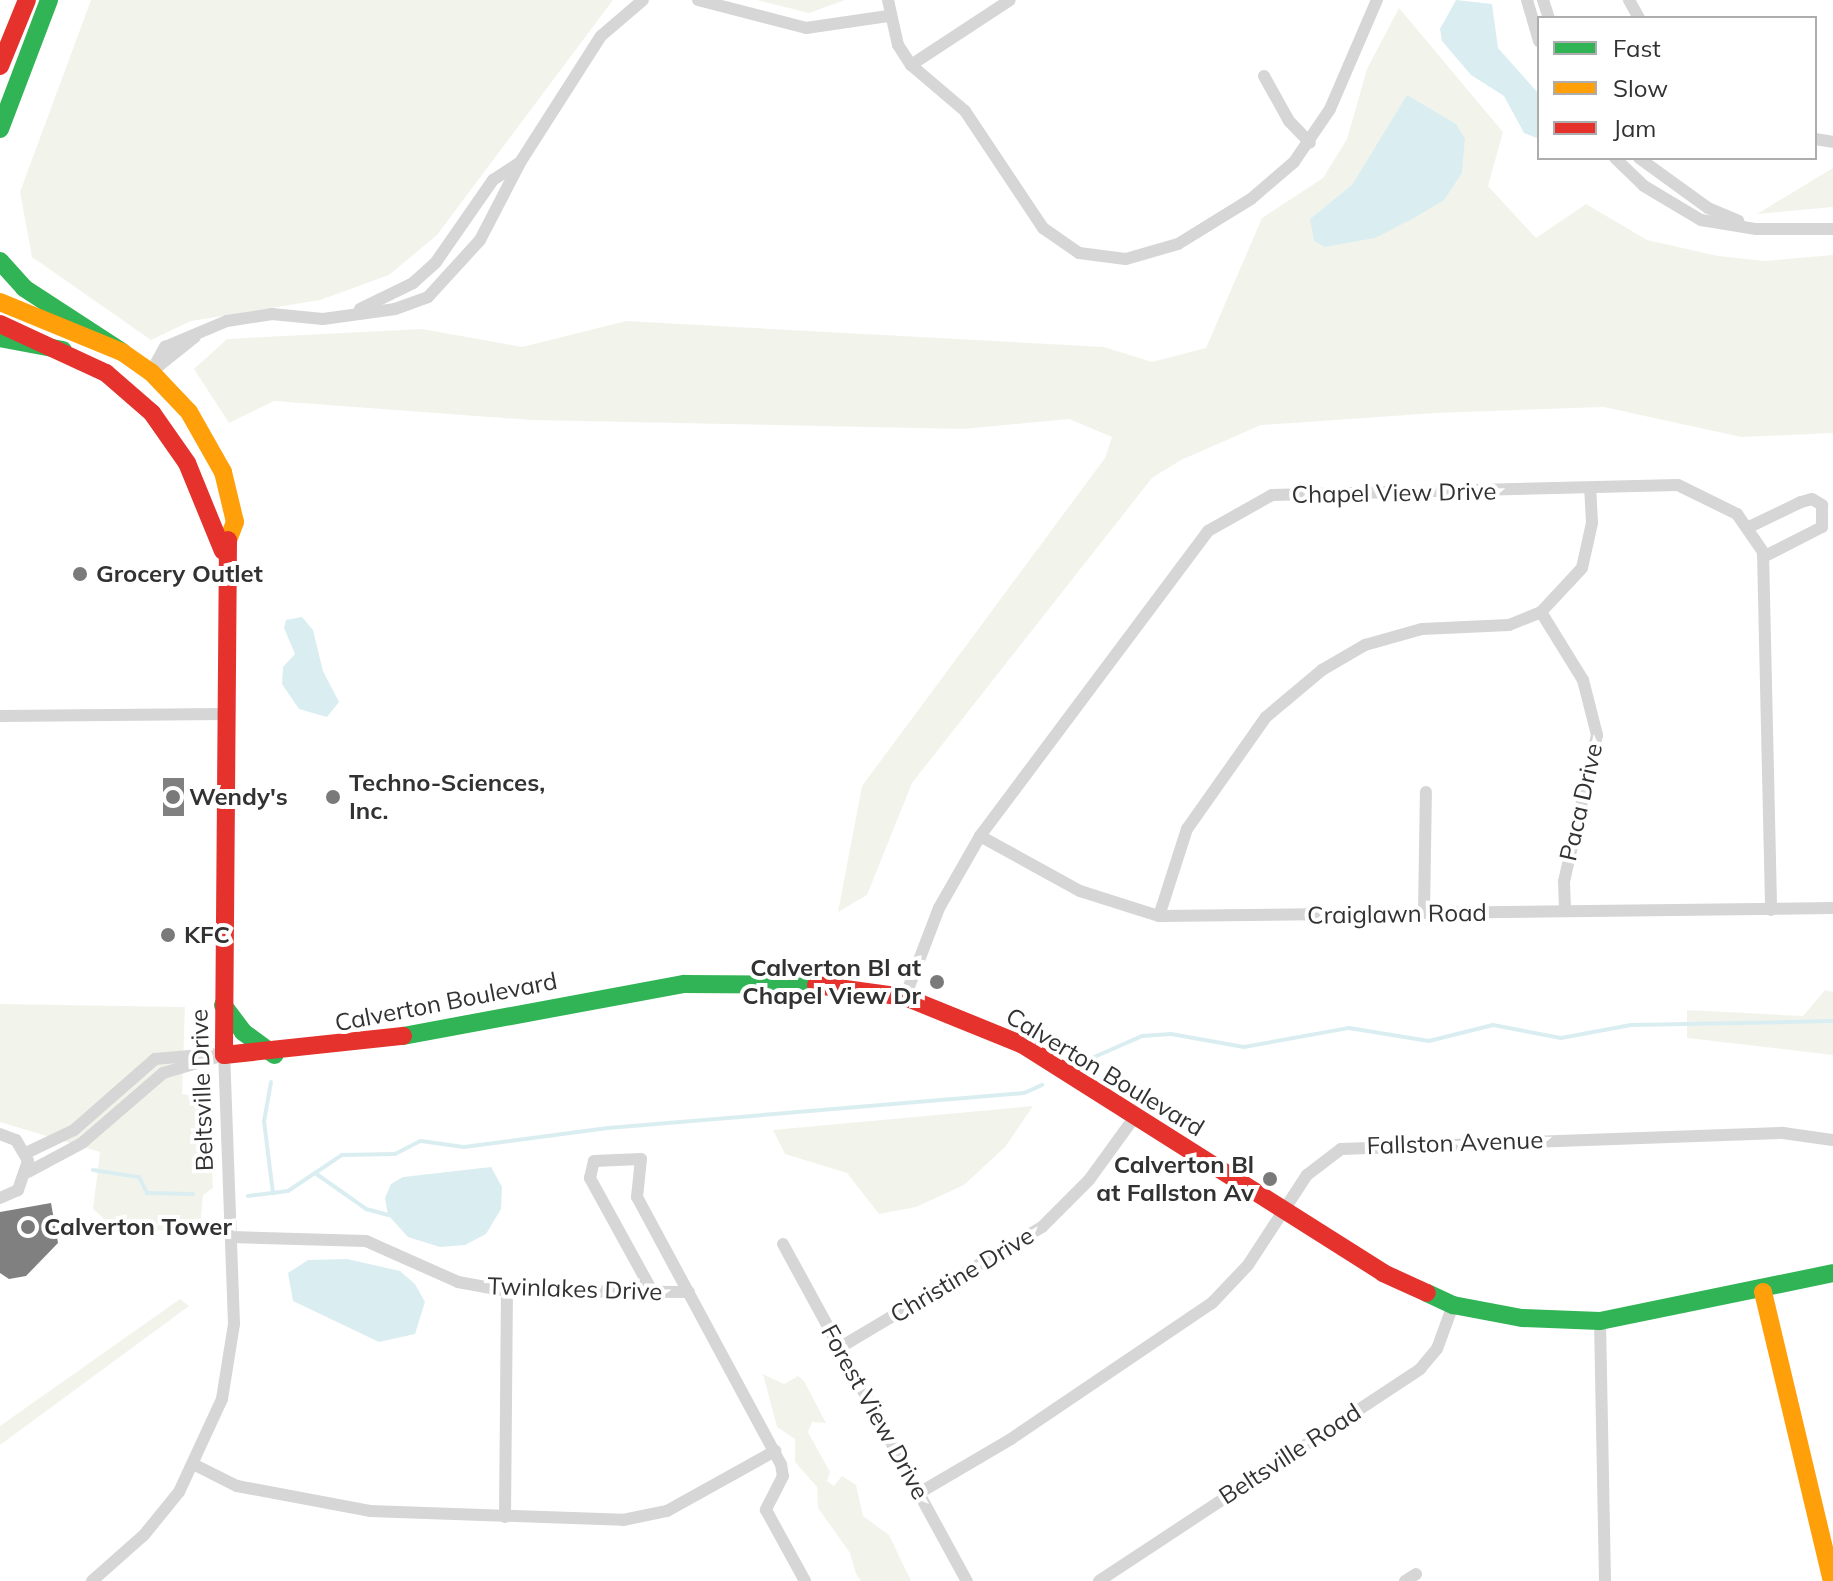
<!DOCTYPE html>
<style>
body{margin:0}
#map{position:relative;width:1833px;height:1581px;overflow:hidden;background:#fff;font-family:Mulish,sans-serif}
div>[style]{position:absolute}
[style*='--x']{left:calc(var(--x)*1px);top:calc(var(--y)*1px);width:calc(var(--w)*1px);rotate:calc(var(--a)*1deg)}
.green>*{inset:0;background:#f2f4ec}
.water>*{inset:0;background:#daeef2}
.stream>*{height:4px;margin:-2px;padding:0 2px;transform-origin:2px;border-radius:2px;background:#daeef2}
.building>*{inset:0;background:#808080}
.street>*{height:12px;margin:-6px;padding:0 6px;transform-origin:6px;border-radius:6px;background:#d6d6d6}
.fast>*{height:18px;margin:-9px;padding:0 9px;transform-origin:9px;border-radius:9px;background:#30b455}
.slow>*{height:18px;margin:-9px;padding:0 9px;transform-origin:9px;border-radius:9px;background:#ff9f0a}
.jam>*{height:18px;margin:-9px;padding:0 9px;transform-origin:9px;border-radius:9px;background:#e5322d}
.dots>*{width:22px;height:22px;translate:-50% -50%;box-sizing:border-box;border:4px solid #fff;border-radius:50%}
span{translate:-50% -50%;white-space:nowrap;text-align:center;line-height:1.15;-webkit-text-stroke:8px #fff;paint-order:stroke}
.street-label{font-size:24px;color:#323232}
.poi-label{font-size:24px;color:#323232;font-weight:700}
.left{translate:0 -50%;text-align:left}
.right{translate:-100% -50%;text-align:right}
.legend{position:absolute;left:1537px;top:16px;width:280px;height:144px;box-sizing:border-box;background:#fff;border:2px solid #adadad;margin:0;padding:10px 14px;list-style:none;font-size:24px;color:#323232}
.legend li{display:flex;align-items:center;gap:16px;height:40px}
.legend b{width:40px;border:2px solid #adadad}
</style>
<div id="map">
<div class="green">
<div style="clip-path:polygon(91px 0,613px 0,437px 235px,389px 275px,320px 300px,191px 321px,151px 340px,32px 257px,20px 192px)"></div>
<div style="clip-path:polygon(757px 0,845px 0,809px 13px)"></div>
<div style="clip-path:polygon(1399px 8px,1503px 132px,1488px 186px,1536px 238px,1586px 204px,1647px 240px,1718px 256px,1765px 261px,1833px 255px,1833px 433px,1741px 437px,1604px 407px,1436px 413px,1261px 425px,1181px 460px,1152px 478px,912px 783px,867px 895px,838px 912px,862px 786px,1105px 458px,1112px 437px,1069px 419px,964px 429px,532px 420px,274px 401px,229px 423px,194px 369px,227px 339px,422px 329px,522px 347px,626px 321px,1104px 347px,1152px 362px,1206px 348px,1262px 218px,1323px 178px,1347px 139px,1367px 69px)"></div>
<div style="clip-path:polygon(1833px 168px,1833px 207px,1757px 214px)"></div>
<div style="clip-path:polygon(1825px 990px,1833px 992px,1833px 1055px,1687px 1038px,1687px 1010px,1803px 1016px)"></div>
<div style="clip-path:polygon(0 1004px,185px 1007px,182px 1094px,208px 1098px,213px 1188px,203px 1195px,200px 1228px,120px 1233px,93px 1209px,100px 1152px,0 1122px)"></div>
<div style="clip-path:polygon(1033px 1106px,1005px 1147px,964px 1185px,916px 1207px,879px 1214px,847px 1173px,785px 1154px,773px 1130px)"></div>
<div style="clip-path:polygon(180px 1299px,189px 1306px,0 1445px,0 1426px)"></div>
<div style="clip-path:polygon(763px 1374px,784px 1384px,798px 1376px,804px 1381px,826px 1423px,812px 1422px,808px 1432px,830px 1472px,827px 1481px,834px 1486px,842px 1476px,856px 1485px,863px 1516px,889px 1535px,911px 1581px,861px 1581px,856px 1574px,850px 1553px,818px 1508px,817px 1487px,795px 1462px,795px 1439px,777px 1427px)"></div>
</div>
<div class="water">
<div style="clip-path:polygon(1456px 0,1492px 4px,1498px 48px,1539px 94px,1539px 139px,1524px 133px,1504px 96px,1471px 75px,1442px 41px,1440px 29px)"></div>
<div style="clip-path:polygon(1407px 95px,1456px 124px,1465px 139px,1462px 173px,1444px 200px,1414px 218px,1375px 238px,1325px 247px,1314px 241px,1310px 219px,1352px 185px)"></div>
<div style="clip-path:polygon(302px 617px,313px 630px,323px 671px,339px 702px,327px 717px,299px 709px,282px 684px,283px 667px,295px 654px,284px 628px,286px 620px)"></div>
<div style="clip-path:polygon(491px 1167px,502px 1187px,501px 1209px,486px 1234px,465px 1245px,440px 1247px,408px 1237px,388px 1215px,385px 1198px,391px 1184px,403px 1177px)"></div>
<div style="clip-path:polygon(347px 1259px,400px 1271px,415px 1284px,425px 1302px,415px 1334px,379px 1342px,293px 1301px,288px 1273px,308px 1260px)"></div>
</div>
<div class="stream">
<div style="--x:1092;--y:1058;--w:55;--a:-23.7"></div>
<div style="--x:1142;--y:1036;--w:29;--a:-4"></div>
<div style="--x:1171;--y:1034;--w:74;--a:10.1"></div>
<div style="--x:1244;--y:1047;--w:107;--a:-10.3"></div>
<div style="--x:1349;--y:1028;--w:81;--a:9.2"></div>
<div style="--x:1429;--y:1041;--w:66;--a:-14"></div>
<div style="--x:1493;--y:1025;--w:69;--a:10.8"></div>
<div style="--x:1561;--y:1038;--w:71;--a:-10.5"></div>
<div style="--x:1631;--y:1025;--w:202;--a:-1.1"></div>
<div style="--x:271;--y:1082;--w:40;--a:100"></div>
<div style="--x:264;--y:1121;--w:73;--a:82.9"></div>
<div style="--x:93;--y:1170;--w:47;--a:8.7"></div>
<div style="--x:139;--y:1177;--w:18;--a:63"></div>
<div style="--x:147;--y:1193;--w:46;--a:1.2"></div>
<div style="--x:315;--y:1173;--w:62;--a:35.2"></div>
<div style="--x:366;--y:1209;--w:23;--a:15"></div>
<div style="--x:248;--y:1196;--w:40;--a:-7.1"></div>
<div style="--x:288;--y:1191;--w:65;--a:-33.7"></div>
<div style="--x:342;--y:1155;--w:53;--a:-1.1"></div>
<div style="--x:395;--y:1154;--w:29;--a:-27"></div>
<div style="--x:421;--y:1141;--w:43;--a:7.9"></div>
<div style="--x:464;--y:1147;--w:145;--a:-7.5"></div>
<div style="--x:608;--y:1128;--w:417;--a:-4.8"></div>
<div style="--x:1024;--y:1093;--w:20;--a:-24"></div>
</div>
<div class="building">
<div style="clip-path:polygon(163px 778px,184px 778px,184px 816px,163px 816px)"></div>
<div style="clip-path:polygon(51px 1203px,58px 1243px,26px 1276px,9px 1279px,0 1273px,0 1212px)"></div>
</div>
<div class="street">
<div style="--x:698;--y:0;--w:112;--a:14.5"></div>
<div style="--x:806;--y:28;--w:83;--a:-8.3"></div>
<div style="--x:888;--y:0;--w:46;--a:77.5"></div>
<div style="--x:898;--y:45;--w:24;--a:57"></div>
<div style="--x:911;--y:65;--w:71;--a:40.4"></div>
<div style="--x:965;--y:111;--w:141;--a:56.3"></div>
<div style="--x:1043;--y:228;--w:44;--a:34.8"></div>
<div style="--x:1079;--y:253;--w:47;--a:7.3"></div>
<div style="--x:1126;--y:259;--w:54;--a:-16.1"></div>
<div style="--x:1178;--y:244;--w:86;--a:-31.7"></div>
<div style="--x:1251;--y:199;--w:57;--a:-40.7"></div>
<div style="--x:1294;--y:162;--w:64;--a:-55.8"></div>
<div style="--x:1330;--y:109;--w:119;--a:-66.7"></div>
<div style="--x:1527;--y:0;--w:43;--a:73.7"></div>
<div style="--x:1543;--y:0;--w:19;--a:72"></div>
<div style="--x:1629;--y:0;--w:21;--a:61"></div>
<div style="--x:911;--y:65;--w:118;--a:-33.3"></div>
<div style="--x:1264;--y:76;--w:51;--a:60.9"></div>
<div style="--x:1289;--y:121;--w:30;--a:46"></div>
<div style="--x:1815;--y:139;--w:18;--a:9"></div>
<div style="--x:1615;--y:158;--w:40;--a:44"></div>
<div style="--x:1644;--y:186;--w:66;--a:30.8"></div>
<div style="--x:1701;--y:220;--w:56;--a:9.3"></div>
<div style="--x:1756;--y:229;--w:77;--a:0"></div>
<div style="--x:1639;--y:158;--w:85;--a:35.9"></div>
<div style="--x:1708;--y:208;--w:33;--a:23"></div>
<div style="--x:360;--y:309;--w:59;--a:-26.1"></div>
<div style="--x:413;--y:283;--w:31;--a:-42"></div>
<div style="--x:436;--y:262;--w:100;--a:-55.2"></div>
<div style="--x:493;--y:180;--w:31;--a:-33"></div>
<div style="--x:151;--y:372;--w:29;--a:-61"></div>
<div style="--x:165;--y:347;--w:67;--a:-22.8"></div>
<div style="--x:227;--y:321;--w:46;--a:-8.8"></div>
<div style="--x:272;--y:314;--w:51;--a:5.6"></div>
<div style="--x:323;--y:319;--w:73;--a:-7.9"></div>
<div style="--x:395;--y:309;--w:35;--a:-20"></div>
<div style="--x:428;--y:297;--w:77;--a:-47.6"></div>
<div style="--x:480;--y:240;--w:89;--a:-62.6"></div>
<div style="--x:521;--y:161;--w:148;--a:-57.4"></div>
<div style="--x:601;--y:36;--w:55;--a:-40.6"></div>
<div style="--x:151;--y:372;--w:56;--a:-38.5"></div>
<div style="--x:1747;--y:528;--w:60;--a:-25.7"></div>
<div style="--x:1801;--y:502;--w:11;--a:-15"></div>
<div style="--x:1812;--y:499;--w:12;--a:31"></div>
<div style="--x:1822;--y:505;--w:22;--a:90"></div>
<div style="--x:1822;--y:527;--w:66;--a:153"></div>
<div style="--x:1541;--y:612;--w:80;--a:58.3"></div>
<div style="--x:1583;--y:680;--w:57;--a:75.7"></div>
<div style="--x:1597;--y:735;--w:150;--a:102.7"></div>
<div style="--x:1564;--y:881;--w:29;--a:88"></div>
<div style="--x:0;--y:716;--w:223;--a:-0.5"></div>
<div style="--x:980;--y:836;--w:114;--a:28.8"></div>
<div style="--x:1080;--y:891;--w:83;--a:17.6"></div>
<div style="--x:1159;--y:916;--w:674;--a:-0.68"></div>
<div style="--x:1424;--y:913;--w:121;--a:-89.1"></div>
<div style="--x:1159;--y:916;--w:91;--a:-72.2"></div>
<div style="--x:1187;--y:829;--w:137;--a:-54.8"></div>
<div style="--x:1266;--y:717;--w:73;--a:-40"></div>
<div style="--x:1322;--y:670;--w:50;--a:-30.2"></div>
<div style="--x:1365;--y:645;--w:59;--a:-15.7"></div>
<div style="--x:1422;--y:629;--w:87;--a:-2.6"></div>
<div style="--x:1509;--y:625;--w:35;--a:-22"></div>
<div style="--x:1541;--y:612;--w:60;--a:-47"></div>
<div style="--x:1582;--y:568;--w:46;--a:-77.5"></div>
<div style="--x:1592;--y:523;--w:33;--a:-93"></div>
<div style="--x:905;--y:997;--w:95;--a:-69.1"></div>
<div style="--x:939;--y:908;--w:83;--a:-60.3"></div>
<div style="--x:980;--y:836;--w:381;--a:-53.2"></div>
<div style="--x:1208;--y:531;--w:73;--a:-29.4"></div>
<div style="--x:1272;--y:495;--w:406;--a:-1.4"></div>
<div style="--x:1678;--y:485;--w:66;--a:26.2"></div>
<div style="--x:1737;--y:514;--w:46;--a:55.6"></div>
<div style="--x:1763;--y:552;--w:358;--a:88.7"></div>
<div style="--x:0;--y:1134;--w:17;--a:21"></div>
<div style="--x:16;--y:1140;--w:24;--a:60"></div>
<div style="--x:28;--y:1161;--w:31;--a:109"></div>
<div style="--x:18;--y:1190;--w:20;--a:156"></div>
<div style="--x:26;--y:1153;--w:53;--a:-25.6"></div>
<div style="--x:74;--y:1130;--w:108;--a:-41.2"></div>
<div style="--x:155;--y:1059;--w:57;--a:-5"></div>
<div style="--x:28;--y:1172;--w:61;--a:-28.2"></div>
<div style="--x:82;--y:1143;--w:107;--a:-40.8"></div>
<div style="--x:163;--y:1073;--w:64;--a:-16.4"></div>
<div style="--x:231;--y:1237;--w:135;--a:1.7"></div>
<div style="--x:366;--y:1241;--w:101;--a:24"></div>
<div style="--x:458;--y:1282;--w:50;--a:10.4"></div>
<div style="--x:507;--y:1291;--w:182;--a:0.3"></div>
<div style="--x:783;--y:1244;--w:384;--a:61.4"></div>
<div style="--x:652;--y:1291;--w:129;--a:-118.8"></div>
<div style="--x:590;--y:1178;--w:17;--a:-77"></div>
<div style="--x:594;--y:1161;--w:47;--a:-2.4"></div>
<div style="--x:641;--y:1159;--w:38;--a:96"></div>
<div style="--x:637;--y:1197;--w:303;--a:61.7"></div>
<div style="--x:781;--y:1464;--w:12;--a:81"></div>
<div style="--x:783;--y:1476;--w:38;--a:117"></div>
<div style="--x:766;--y:1510;--w:81;--a:61.2"></div>
<div style="--x:1600;--y:1321;--w:260;--a:88.9"></div>
<div style="--x:839;--y:1348;--w:236;--a:-30.8"></div>
<div style="--x:1042;--y:1227;--w:66;--a:-45"></div>
<div style="--x:1089;--y:1180;--w:80;--a:-54.1"></div>
<div style="--x:195;--y:1465;--w:47;--a:26.6"></div>
<div style="--x:237;--y:1486;--w:135;--a:10.6"></div>
<div style="--x:370;--y:1511;--w:253;--a:2"></div>
<div style="--x:623;--y:1520;--w:45;--a:-11.6"></div>
<div style="--x:667;--y:1511;--w:124;--a:-29.1"></div>
<div style="--x:919;--y:1493;--w:107;--a:-30.4"></div>
<div style="--x:1011;--y:1439;--w:243;--a:-34.1"></div>
<div style="--x:1212;--y:1303;--w:52;--a:-46.5"></div>
<div style="--x:1248;--y:1265;--w:108;--a:-56.8"></div>
<div style="--x:1307;--y:1175;--w:43;--a:-37.4"></div>
<div style="--x:1341;--y:1149;--w:442;--a:-2.1"></div>
<div style="--x:1783;--y:1133;--w:50;--a:8"></div>
<div style="--x:505;--y:1517;--w:226;--a:-89.5"></div>
<div style="--x:92;--y:1581;--w:69;--a:-41.5"></div>
<div style="--x:144;--y:1535;--w:55;--a:-50.9"></div>
<div style="--x:179;--y:1492;--w:102;--a:-65.2"></div>
<div style="--x:222;--y:1399;--w:76;--a:-80.9"></div>
<div style="--x:234;--y:1324;--w:269;--a:-92.1"></div>
<div style="--x:1099;--y:1581;--w:385;--a:-33.4"></div>
<div style="--x:1420;--y:1369;--w:26;--a:-50"></div>
<div style="--x:1437;--y:1349;--w:47;--a:-70"></div>
<div style="--x:1405;--y:1581;--w:13;--a:-32"></div>
</div>
<div class="fast">
<div style="--x:0;--y:129;--w:138;--a:-69.2"></div>
<div style="--x:0;--y:261;--w:36;--a:48"></div>
<div style="--x:24;--y:288;--w:117;--a:33.1"></div>
<div style="--x:0;--y:338;--w:64;--a:10.8"></div>
<div style="--x:223;--y:1005;--w:34;--a:53"></div>
<div style="--x:243;--y:1032;--w:39;--a:36"></div>
<div style="--x:403;--y:1036;--w:286;--a:-10.5"></div>
<div style="--x:684;--y:984;--w:132;--a:0.4"></div>
<div style="--x:1427;--y:1293;--w:29;--a:25"></div>
<div style="--x:1453;--y:1305;--w:70;--a:10.7"></div>
<div style="--x:1522;--y:1318;--w:78;--a:2.2"></div>
<div style="--x:1600;--y:1321;--w:238;--a:-11.6"></div>
</div>
<div class="slow">
<div style="--x:0;--y:302;--w:132;--a:22.3"></div>
<div style="--x:122;--y:352;--w:35;--a:35"></div>
<div style="--x:151;--y:372;--w:55;--a:46.5"></div>
<div style="--x:189;--y:412;--w:69;--a:60.5"></div>
<div style="--x:223;--y:472;--w:51;--a:76.5"></div>
<div style="--x:235;--y:522;--w:19;--a:111"></div>
<div style="--x:1763;--y:1292;--w:297;--a:76.6"></div>
</div>
<div class="jam">
<div style="--x:0;--y:66;--w:71;--a:-67.8"></div>
<div style="--x:0;--y:324;--w:117;--a:24.8"></div>
<div style="--x:106;--y:373;--w:61;--a:41"></div>
<div style="--x:152;--y:413;--w:61;--a:55"></div>
<div style="--x:187;--y:463;--w:95;--a:67.8"></div>
<div style="--x:228;--y:540;--w:515;--a:90.45"></div>
<div style="--x:224;--y:1055;--w:180;--a:-6.1"></div>
<div style="--x:816;--y:985;--w:90;--a:7.7"></div>
<div style="--x:905;--y:997;--w:127;--a:22.1"></div>
<div style="--x:1023;--y:1045;--w:426;--a:32.3"></div>
<div style="--x:1383;--y:1273;--w:48;--a:24.4"></div>
</div>
<div class="dots">
<div style="left:80px;top:574px;background:#7a7a7a"></div>
<div style="left:173px;top:797px;background:#7a7a7a"></div>
<div style="left:333px;top:797px;background:#7a7a7a"></div>
<div style="left:168px;top:935px;background:#7a7a7a"></div>
<div style="left:937px;top:982px;background:#7a7a7a"></div>
<div style="left:1270px;top:1179px;background:#7a7a7a"></div>
<div style="left:28px;top:1227px;background:#7a7a7a"></div>
</div>
<div class="street-label">
<span style="left:1394px;top:493px;rotate:-1deg">Chapel View Drive</span>
<span style="left:1581px;top:802px;rotate:-77deg">Paca Drive</span>
<span style="left:1397px;top:914px;rotate:-1deg">Craiglawn Road</span>
<span style="left:446px;top:1002px;rotate:-11deg">Calverton Boulevard</span>
<span style="left:1105px;top:1072px;rotate:31deg">Calverton Boulevard</span>
<span style="left:202px;top:1090px;rotate:-92deg">Beltsville Drive</span>
<span style="left:1455px;top:1143px;rotate:-2deg">Fallston Avenue</span>
<span style="left:962px;top:1275px;rotate:-31deg">Christine Drive</span>
<span style="left:575px;top:1289px;rotate:2deg">Twinlakes Drive</span>
<span style="left:875px;top:1412px;rotate:61deg">Forest View Drive</span>
<span style="left:1290px;top:1454px;rotate:-33deg">Beltsville Road</span>
</div>
<div class="poi-label">
<span class="left" style="left:96px;top:574px">Grocery Outlet</span>
<span class="left" style="left:349px;top:797px">Techno-Sciences,<br>Inc.</span>
<span class="left" style="left:189px;top:797px">Wendy's</span>
<span class="left" style="left:184px;top:935px">KFC</span>
<span class="right" style="left:921px;top:982px">Calverton Bl at<br>Chapel View Dr</span>
<span class="right" style="left:1254px;top:1179px">Calverton Bl<br>at Fallston Av</span>
<span class="left" style="left:44px;top:1227px">Calverton Tower</span>
</div>
<ul class="legend">
<li><b style="height:10px;background:#30b455"></b>Fast</li>
<li><b style="height:10px;background:#ff9f0a"></b>Slow</li>
<li><b style="height:10px;background:#e5322d"></b>Jam</li>
</ul>
</div>
